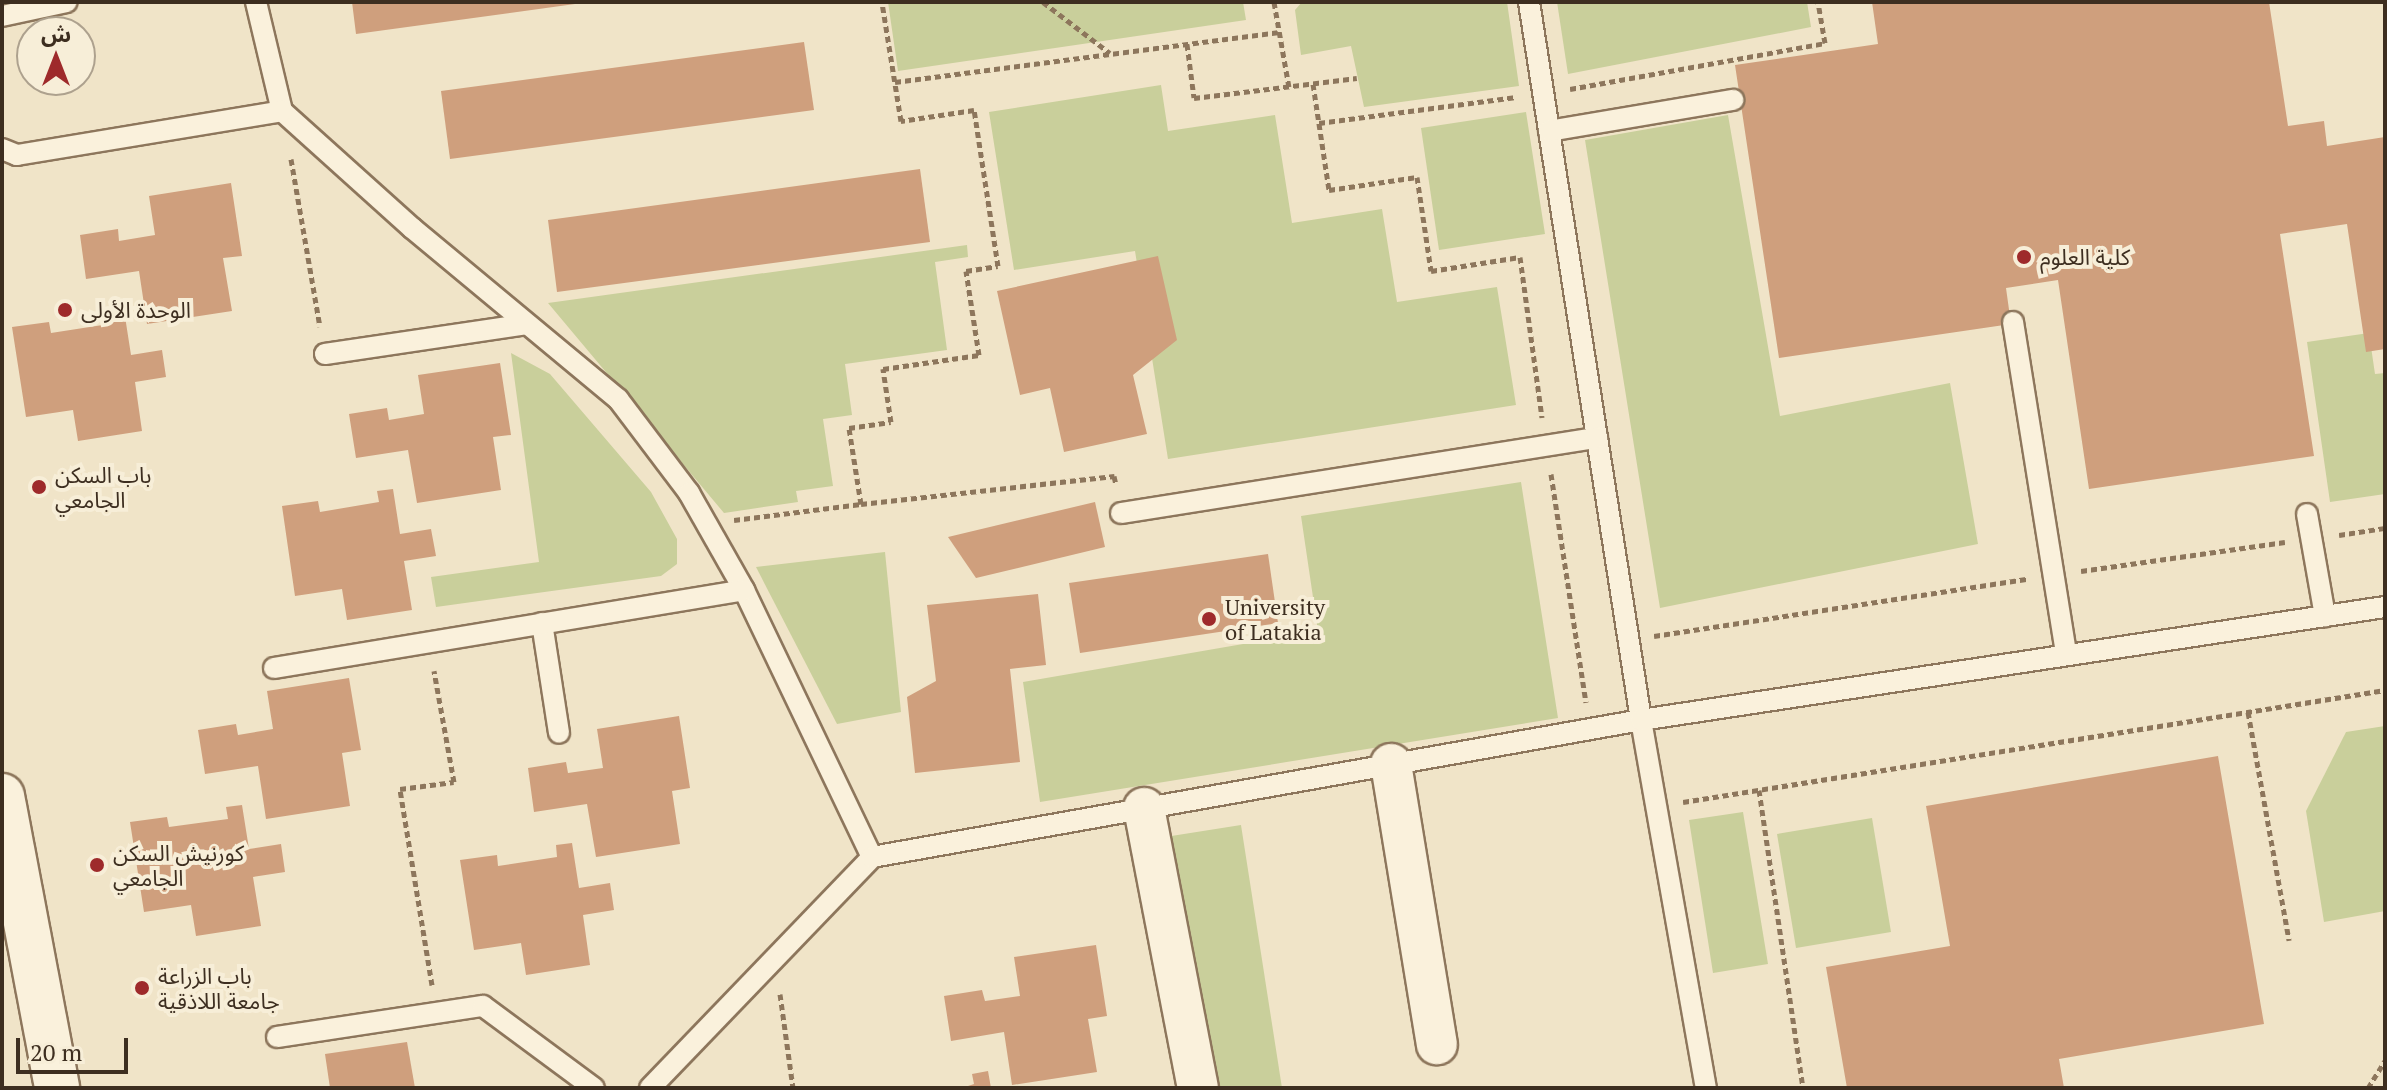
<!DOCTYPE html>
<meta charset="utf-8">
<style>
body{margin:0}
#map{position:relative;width:2387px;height:1090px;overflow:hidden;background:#f0e4c8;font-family:"PT Serif","Noto Sans Arabic",serif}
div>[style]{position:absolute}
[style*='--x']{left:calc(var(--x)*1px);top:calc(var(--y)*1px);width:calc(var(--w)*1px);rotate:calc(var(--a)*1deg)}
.green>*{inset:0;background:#c9cf9b}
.building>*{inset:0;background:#cf9f7d}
.path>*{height:5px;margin-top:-2.5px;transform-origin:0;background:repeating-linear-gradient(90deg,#8d765c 0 6px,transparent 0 10px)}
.roads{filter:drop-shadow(2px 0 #8d765c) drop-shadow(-2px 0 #8d765c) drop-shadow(0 2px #8d765c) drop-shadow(0 -2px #8d765c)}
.service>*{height:20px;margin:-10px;padding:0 10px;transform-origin:10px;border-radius:10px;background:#faf1dc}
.minor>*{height:40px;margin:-20px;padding:0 20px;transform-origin:20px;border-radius:20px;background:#faf1dc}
.tertiary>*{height:44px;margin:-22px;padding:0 22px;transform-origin:22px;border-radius:22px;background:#faf1dc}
.dots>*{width:22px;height:22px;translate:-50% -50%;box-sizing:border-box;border:4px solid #f7eed8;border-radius:50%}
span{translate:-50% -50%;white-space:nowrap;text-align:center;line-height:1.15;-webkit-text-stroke:8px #f7eed8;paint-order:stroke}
.poi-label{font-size:22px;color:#3d2e20}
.left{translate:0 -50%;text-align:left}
.frame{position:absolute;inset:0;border:4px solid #3d2e20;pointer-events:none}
.north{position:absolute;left:16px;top:16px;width:80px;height:80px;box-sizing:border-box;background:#f7eed8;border:2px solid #ada18e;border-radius:50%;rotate:0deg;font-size:22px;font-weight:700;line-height:32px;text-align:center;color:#3d2e20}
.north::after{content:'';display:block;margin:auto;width:28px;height:36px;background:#9e2a2b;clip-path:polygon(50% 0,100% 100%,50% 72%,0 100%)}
.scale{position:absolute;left:16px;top:1038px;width:112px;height:36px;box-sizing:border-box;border:4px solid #3d2e20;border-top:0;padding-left:10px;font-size:24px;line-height:28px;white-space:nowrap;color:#3d2e20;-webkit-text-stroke:6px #f7eed8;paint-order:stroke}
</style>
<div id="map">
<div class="green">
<div style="clip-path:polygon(888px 2px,1243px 2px,1246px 20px,898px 71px)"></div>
<div style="clip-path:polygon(1302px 2px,1507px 2px,1519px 86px,1364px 107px,1351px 46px,1301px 55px,1295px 10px)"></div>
<div style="clip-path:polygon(1557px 2px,1807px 2px,1811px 27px,1568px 74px)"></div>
<div style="clip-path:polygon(1161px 85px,1168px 131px,1275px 115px,1292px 223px,1382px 209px,1397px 302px,1497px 287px,1516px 405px,1168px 459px,1135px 251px,1014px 270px,989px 112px)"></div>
<div style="clip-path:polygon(1526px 112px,1545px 234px,1439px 250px,1421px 128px)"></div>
<div style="clip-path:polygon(1728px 115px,1780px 416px,1950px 383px,1978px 544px,1660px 608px,1585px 140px)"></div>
<div style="clip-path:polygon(967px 245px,968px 257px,935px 262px,947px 350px,845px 364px,852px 415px,823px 419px,833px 486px,796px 491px,798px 502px,724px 513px,548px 303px)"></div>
<div style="clip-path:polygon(2369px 333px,2375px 374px,2385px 373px,2385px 494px,2330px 502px,2307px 342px)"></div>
<div style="clip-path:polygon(511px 353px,550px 374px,651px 492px,677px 539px,677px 564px,661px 576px,436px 607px,431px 577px,539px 562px)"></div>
<div style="clip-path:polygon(1521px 482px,1558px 718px,1040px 802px,1023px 682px,1318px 631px,1301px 516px)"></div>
<div style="clip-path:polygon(885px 552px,901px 712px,837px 724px,756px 567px)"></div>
<div style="clip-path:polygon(2385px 726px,2385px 911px,2324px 922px,2306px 811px,2346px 732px)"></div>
<div style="clip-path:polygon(1743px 812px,1768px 964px,1713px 973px,1689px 820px)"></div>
<div style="clip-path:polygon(1872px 818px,1891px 932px,1796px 948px,1777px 834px)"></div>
<div style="clip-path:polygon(1241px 825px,1282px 1088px,1211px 1088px,1165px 837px)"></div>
</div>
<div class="building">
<div style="clip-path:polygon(352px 2px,575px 2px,575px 4px,356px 34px)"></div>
<div style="clip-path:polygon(1872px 2px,2269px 2px,2288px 126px,2324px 121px,2327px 146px,2385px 137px,2385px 349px,2366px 352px,2347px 224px,2280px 234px,2314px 456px,2089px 489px,2058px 280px,2006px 288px,2011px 324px,1779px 358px,1735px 65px,1878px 44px)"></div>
<div style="clip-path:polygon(804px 42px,814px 110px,450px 159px,441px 91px)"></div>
<div style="clip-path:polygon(920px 169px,930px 242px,557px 292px,548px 220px)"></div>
<div style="clip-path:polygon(231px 183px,242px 256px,223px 258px,232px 311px,147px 324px,139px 271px,86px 279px,80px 235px,118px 229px,119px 241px,155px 235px,149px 196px)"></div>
<div style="clip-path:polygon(1158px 256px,1177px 340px,1133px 375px,1147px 434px,1064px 452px,1050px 388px,1020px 395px,997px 291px)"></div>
<div style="clip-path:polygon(124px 310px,131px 355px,162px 350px,166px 377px,135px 382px,142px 431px,78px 441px,73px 410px,26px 417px,12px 327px,49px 322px,51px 333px,109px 324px,108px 313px)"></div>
<div style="clip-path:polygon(500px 363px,511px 435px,493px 437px,501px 490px,417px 503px,408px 450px,356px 458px,349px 414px,387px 408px,389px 420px,424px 414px,418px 375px)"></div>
<div style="clip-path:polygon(393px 489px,400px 534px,431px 529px,436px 556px,404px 561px,412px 610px,347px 620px,342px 589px,295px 596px,282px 506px,318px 501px,320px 512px,379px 502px,377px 491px)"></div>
<div style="clip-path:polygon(1095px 502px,1105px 547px,976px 578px,948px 537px)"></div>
<div style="clip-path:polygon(1268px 554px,1278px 623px,1080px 653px,1069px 583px)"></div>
<div style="clip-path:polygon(1038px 594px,1046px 665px,1010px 669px,1020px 762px,915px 773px,907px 697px,936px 681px,927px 605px)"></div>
<div style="clip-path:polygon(349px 678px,361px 750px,342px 753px,350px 806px,266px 819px,258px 766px,205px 774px,198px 730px,236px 724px,238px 735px,273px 729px,267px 691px)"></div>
<div style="clip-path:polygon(679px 716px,690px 788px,672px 791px,680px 844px,596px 857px,587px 804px,534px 812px,528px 768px,566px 762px,568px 773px,603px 768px,597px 729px)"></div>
<div style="clip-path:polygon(2218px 756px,2264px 1024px,2059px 1059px,2064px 1088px,1847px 1088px,1826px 967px,1950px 946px,1926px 806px)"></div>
<div style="clip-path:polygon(242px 805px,249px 849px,281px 844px,285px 872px,253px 877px,261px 926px,196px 936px,191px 905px,144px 912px,130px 822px,167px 817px,169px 827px,228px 819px,226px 807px)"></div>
<div style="clip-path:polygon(572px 843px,579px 888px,610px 883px,614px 910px,583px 915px,590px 965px,526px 975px,521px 943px,474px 950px,460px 860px,497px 855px,498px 866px,557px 857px,556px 845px)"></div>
<div style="clip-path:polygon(1096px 945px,1107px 1016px,1088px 1019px,1097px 1072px,1012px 1085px,1004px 1032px,951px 1041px,944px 996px,982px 990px,985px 1001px,1020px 996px,1014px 957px)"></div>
<div style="clip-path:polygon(407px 1042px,415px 1088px,330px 1088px,325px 1054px)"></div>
<div style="clip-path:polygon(988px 1071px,991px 1088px,962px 1088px,974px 1084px,972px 1074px)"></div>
</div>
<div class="path">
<div style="--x:1043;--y:2;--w:84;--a:37.3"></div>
<div style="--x:1274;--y:2;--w:86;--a:80"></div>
<div style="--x:1187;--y:44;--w:54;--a:82.6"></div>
<div style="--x:1194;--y:98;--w:164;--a:-7"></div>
<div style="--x:895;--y:82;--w:386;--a:-7.4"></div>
<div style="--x:1313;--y:84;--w:107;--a:81.4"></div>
<div style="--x:1329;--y:190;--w:89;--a:-8.4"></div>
<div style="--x:1417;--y:177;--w:95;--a:81.5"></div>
<div style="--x:1431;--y:271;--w:90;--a:-8.9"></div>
<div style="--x:1520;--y:257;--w:162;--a:82.2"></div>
<div style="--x:1570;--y:89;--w:259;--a:-10.2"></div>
<div style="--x:1825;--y:43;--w:42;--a:-99.7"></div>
<div style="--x:1319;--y:123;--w:199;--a:-7.5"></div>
<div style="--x:291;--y:159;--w:170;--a:80.2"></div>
<div style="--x:1551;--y:474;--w:231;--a:81.3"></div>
<div style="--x:861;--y:504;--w:255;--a:-6.3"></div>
<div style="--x:1114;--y:476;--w:9;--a:77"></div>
<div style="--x:734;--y:520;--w:128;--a:-7.2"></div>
<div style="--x:861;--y:504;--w:77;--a:-99"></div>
<div style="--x:849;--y:428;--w:42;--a:-8.1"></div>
<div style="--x:891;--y:422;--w:54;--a:-98.6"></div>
<div style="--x:883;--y:369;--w:97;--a:-8.3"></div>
<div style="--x:979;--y:355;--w:85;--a:-98.8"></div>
<div style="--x:966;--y:271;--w:32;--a:-9"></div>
<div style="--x:998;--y:266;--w:158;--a:-98.7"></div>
<div style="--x:974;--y:110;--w:74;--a:171.4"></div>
<div style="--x:901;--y:121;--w:121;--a:-99.1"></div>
<div style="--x:2339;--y:535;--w:47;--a:-8.7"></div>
<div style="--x:2081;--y:571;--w:206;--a:-8.1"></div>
<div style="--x:1654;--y:636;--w:378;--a:-8.7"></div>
<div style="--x:2248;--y:712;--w:232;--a:79.8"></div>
<div style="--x:1759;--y:790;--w:301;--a:81.6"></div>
<div style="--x:1683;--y:802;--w:711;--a:-9.06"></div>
<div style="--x:432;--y:985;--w:199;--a:-99.3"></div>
<div style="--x:400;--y:789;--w:54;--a:-7.4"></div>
<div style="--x:454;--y:782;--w:113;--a:-100.2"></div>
<div style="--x:780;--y:994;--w:95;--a:82.1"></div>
<div style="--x:2368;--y:1088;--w:32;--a:-58"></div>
</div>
<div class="roads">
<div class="service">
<div style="--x:256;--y:2;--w:112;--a:76.6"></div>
<div style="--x:282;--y:111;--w:175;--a:42"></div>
<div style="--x:412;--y:228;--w:268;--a:39.7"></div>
<div style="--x:618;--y:399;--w:118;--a:52.9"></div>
<div style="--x:689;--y:493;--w:112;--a:60.4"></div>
<div style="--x:744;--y:590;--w:296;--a:64.4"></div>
<div style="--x:1529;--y:2;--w:727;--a:81.13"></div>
<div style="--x:1641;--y:720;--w:374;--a:80"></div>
<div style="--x:2;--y:16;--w:66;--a:-12.2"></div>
<div style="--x:1549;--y:131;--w:187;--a:-9.6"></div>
<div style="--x:2;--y:149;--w:16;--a:22"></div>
<div style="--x:17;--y:155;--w:269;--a:-9.4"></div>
<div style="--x:2013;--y:322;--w:334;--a:80.9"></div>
<div style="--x:325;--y:354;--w:204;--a:-8.4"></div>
<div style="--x:1121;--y:513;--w:482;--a:-9"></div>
<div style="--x:2307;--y:514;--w:104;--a:80"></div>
<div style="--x:542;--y:623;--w:111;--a:81.2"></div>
<div style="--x:274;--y:668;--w:476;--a:-9.4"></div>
<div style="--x:277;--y:1037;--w:208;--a:-8.6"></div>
<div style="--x:483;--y:1006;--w:138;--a:36.5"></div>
<div style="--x:650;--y:1088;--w:320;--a:-46.1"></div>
<div style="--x:872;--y:857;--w:781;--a:-10.1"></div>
<div style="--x:1641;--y:720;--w:753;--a:-8.64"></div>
</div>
<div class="minor">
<div style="--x:1391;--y:764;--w:284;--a:80.7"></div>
<div style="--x:1144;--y:808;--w:285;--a:79.1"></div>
</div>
<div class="tertiary">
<div style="--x:2;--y:796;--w:297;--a:79.3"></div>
</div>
</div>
<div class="dots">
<div style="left:2024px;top:257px;background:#9e2a2b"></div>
<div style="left:65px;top:310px;background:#9e2a2b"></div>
<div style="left:39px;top:487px;background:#9e2a2b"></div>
<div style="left:1209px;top:619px;background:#9e2a2b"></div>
<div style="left:97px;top:865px;background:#9e2a2b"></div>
<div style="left:142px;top:988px;background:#9e2a2b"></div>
</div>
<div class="poi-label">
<span class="left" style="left:2040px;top:257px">كلية العلوم</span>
<span class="left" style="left:81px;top:310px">الوحدة الأولى</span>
<span class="left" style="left:55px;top:487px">باب السكن<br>الجامعي</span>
<span class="left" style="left:1225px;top:619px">University<br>of Latakia</span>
<span class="left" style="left:113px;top:865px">كورنيش السكن<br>الجامعي</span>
<span class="left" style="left:158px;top:988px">باب الزراعة<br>جامعة اللاذقية</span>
</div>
<div class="frame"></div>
<div class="north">ش</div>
<div class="scale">20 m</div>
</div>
